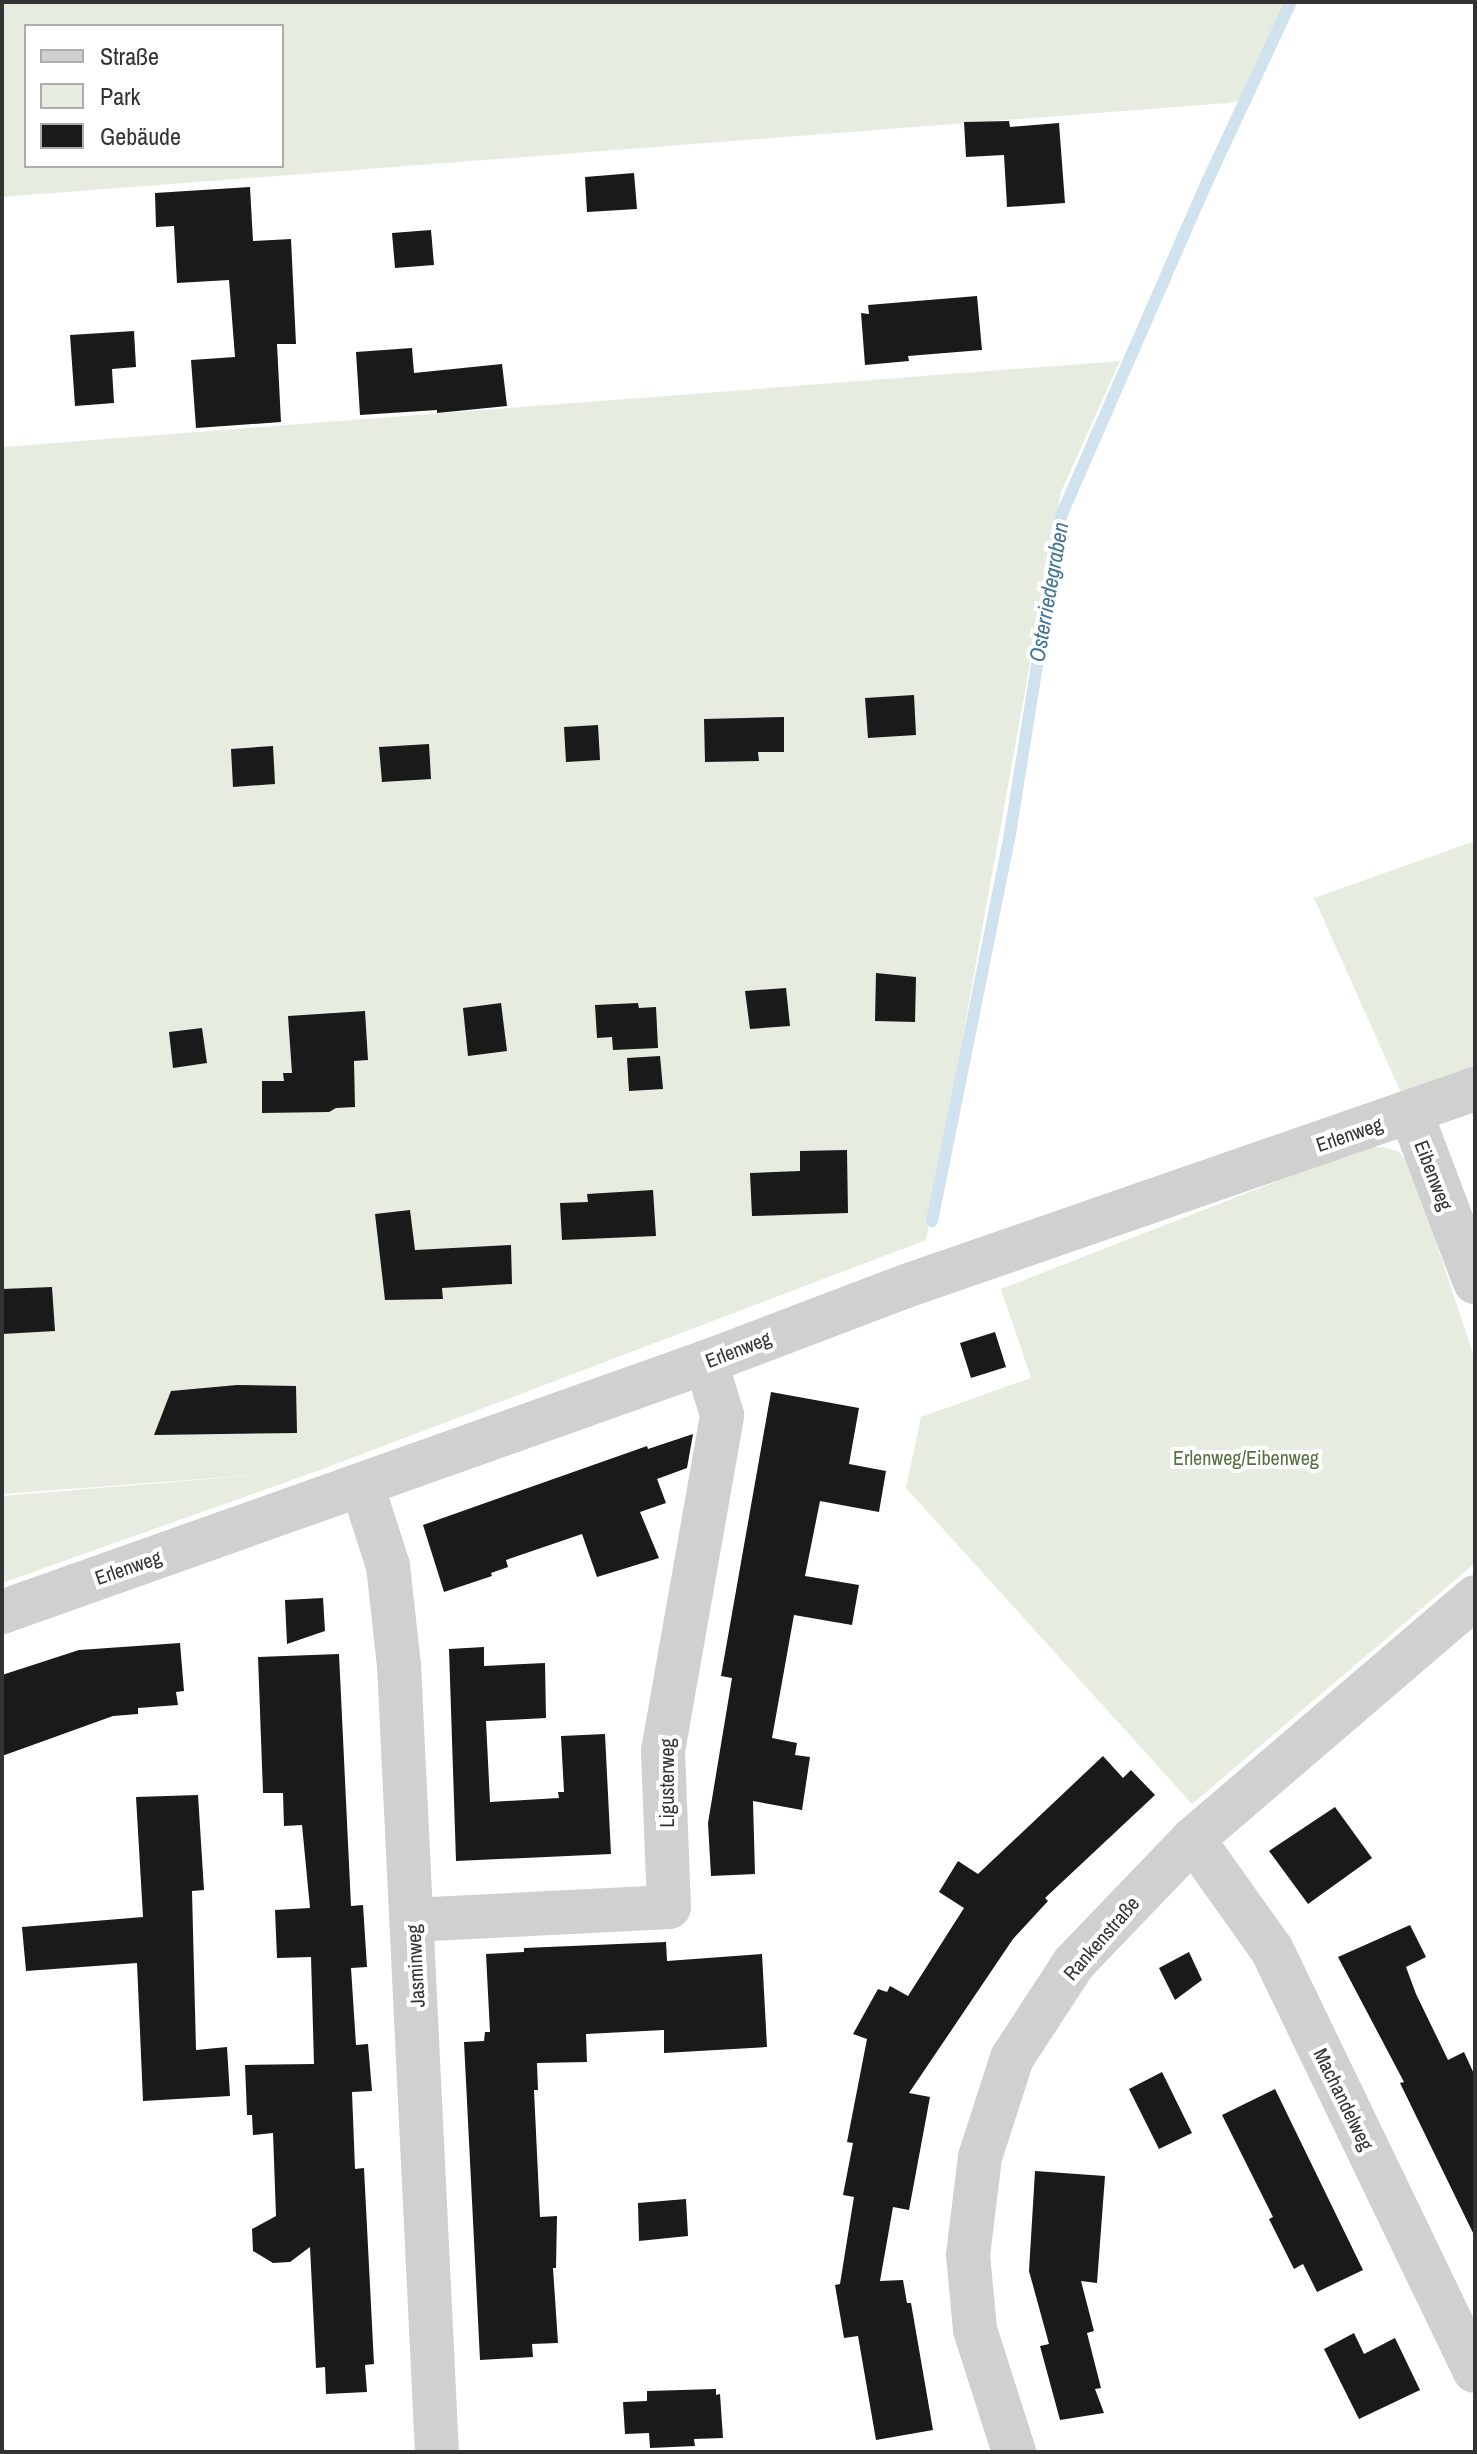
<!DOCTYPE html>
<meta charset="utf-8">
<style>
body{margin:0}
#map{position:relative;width:1477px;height:2454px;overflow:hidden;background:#fff;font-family:"Archivo Narrow",sans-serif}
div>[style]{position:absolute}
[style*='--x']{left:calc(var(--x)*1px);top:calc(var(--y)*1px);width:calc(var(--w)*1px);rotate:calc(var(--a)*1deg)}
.green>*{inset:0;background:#e6ecdf}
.stream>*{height:12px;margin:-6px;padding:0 6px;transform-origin:6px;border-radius:6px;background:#cfe2ee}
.building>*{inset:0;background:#1a1a1a}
.minor>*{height:44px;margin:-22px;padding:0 22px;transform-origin:22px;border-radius:22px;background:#d0d0d0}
span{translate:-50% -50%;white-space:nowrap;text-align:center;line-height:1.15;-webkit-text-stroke:8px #fff;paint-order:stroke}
.street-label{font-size:20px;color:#333}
.park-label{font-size:20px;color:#56703f}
.water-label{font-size:22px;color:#3f7597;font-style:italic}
.frame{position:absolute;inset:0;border:4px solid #333;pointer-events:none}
.legend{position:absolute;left:24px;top:24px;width:260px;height:144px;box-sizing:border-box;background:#fff;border:2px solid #adadad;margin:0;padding:10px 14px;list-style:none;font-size:24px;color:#333}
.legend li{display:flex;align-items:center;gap:16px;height:40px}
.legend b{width:40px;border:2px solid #adadad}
</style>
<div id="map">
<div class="green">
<div style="clip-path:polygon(evenodd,2px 2px,1292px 2px,1241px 100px,1228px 103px,2px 197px,2px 2px,26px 26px,282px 26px,282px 166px,26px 166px,26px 26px)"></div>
<div style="clip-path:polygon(1120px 361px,1061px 492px,926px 1240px,320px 1470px,2px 1583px,2px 1496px,296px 1472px,2px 1494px,2px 447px)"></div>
<div style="clip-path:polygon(1475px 841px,1475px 1090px,1410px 1113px,1314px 898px)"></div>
<div style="clip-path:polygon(1384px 1147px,1399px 1152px,1411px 1167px,1475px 1359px,1475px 1563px,1192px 1804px,906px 1488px,921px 1417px,1031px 1378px,1001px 1289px,1362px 1148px)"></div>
</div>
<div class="stream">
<div style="--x:932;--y:1221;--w:389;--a:-78.6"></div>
<div style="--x:1009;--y:840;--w:328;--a:-80.9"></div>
<div style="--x:1061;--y:516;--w:365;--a:-66.4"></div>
<div style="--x:1207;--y:182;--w:199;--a:-65"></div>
</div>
<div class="building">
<div style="clip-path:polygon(1009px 121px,1010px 127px,1059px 123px,1065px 203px,1007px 207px,1004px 155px,966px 157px,964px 122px)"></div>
<div style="clip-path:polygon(634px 173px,637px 209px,587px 212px,585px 177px)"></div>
<div style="clip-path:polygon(250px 187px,253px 241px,291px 239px,296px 344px,277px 344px,281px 422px,196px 428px,191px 360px,235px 357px,229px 280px,177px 283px,174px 226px,156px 227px,155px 193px)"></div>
<div style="clip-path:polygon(431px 230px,434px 265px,395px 268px,392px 233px)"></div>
<div style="clip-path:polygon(977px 296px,982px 350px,908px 356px,909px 361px,865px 365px,861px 313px,869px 314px,868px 305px)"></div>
<div style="clip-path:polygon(134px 331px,136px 367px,112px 369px,114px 403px,75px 406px,70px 335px)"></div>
<div style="clip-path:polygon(412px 348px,414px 373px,502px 364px,507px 406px,437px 413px,437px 410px,360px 415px,356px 352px)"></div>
<div style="clip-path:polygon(914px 695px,916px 735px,868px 738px,865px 698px)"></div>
<div style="clip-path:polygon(784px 717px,784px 752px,758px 752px,759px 761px,705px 762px,704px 719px)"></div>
<div style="clip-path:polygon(598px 725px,600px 760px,566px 762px,564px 727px)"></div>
<div style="clip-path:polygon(429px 744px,431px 779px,382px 782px,379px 747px)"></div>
<div style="clip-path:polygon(273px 746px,275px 784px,233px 787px,231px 749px)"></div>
<div style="clip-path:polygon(876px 973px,916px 977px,915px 1022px,875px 1021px)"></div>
<div style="clip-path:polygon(786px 988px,790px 1026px,750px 1029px,745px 991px)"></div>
<div style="clip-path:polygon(501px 1003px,507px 1051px,468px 1056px,463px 1008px)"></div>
<div style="clip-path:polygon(638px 1003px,639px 1008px,656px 1007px,658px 1048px,613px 1050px,612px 1037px,597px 1038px,595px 1005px)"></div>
<div style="clip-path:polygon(365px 1011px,368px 1060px,354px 1061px,355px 1107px,336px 1108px,329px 1112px,262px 1113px,262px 1081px,284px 1081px,283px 1073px,292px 1073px,288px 1016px)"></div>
<div style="clip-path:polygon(202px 1028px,207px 1063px,173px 1068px,169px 1032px)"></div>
<div style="clip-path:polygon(660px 1056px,663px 1089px,629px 1091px,627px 1058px)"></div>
<div style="clip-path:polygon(847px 1150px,848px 1213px,752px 1216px,750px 1173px,800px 1171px,800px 1151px)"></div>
<div style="clip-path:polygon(653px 1190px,656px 1236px,562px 1240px,560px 1203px,588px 1202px,587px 1194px)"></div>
<div style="clip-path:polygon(410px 1210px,415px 1250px,511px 1245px,512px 1284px,442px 1288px,443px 1299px,385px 1300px,375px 1214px)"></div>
<div style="clip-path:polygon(52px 1287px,55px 1331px,2px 1334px,2px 1289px)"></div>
<div style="clip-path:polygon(995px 1332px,1006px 1367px,971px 1378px,960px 1343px)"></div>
<div style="clip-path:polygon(237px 1385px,296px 1386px,297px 1433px,154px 1435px,171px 1391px)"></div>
<div style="clip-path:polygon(771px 1392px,859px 1408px,849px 1464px,886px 1471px,879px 1512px,820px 1501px,805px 1576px,859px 1585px,852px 1625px,794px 1615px,772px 1738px,797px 1743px,795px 1755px,810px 1757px,802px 1810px,753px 1801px,755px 1874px,711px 1876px,708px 1823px,732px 1678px,721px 1676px)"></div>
<div style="clip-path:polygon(693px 1434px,687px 1468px,657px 1479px,666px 1503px,640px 1512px,659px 1558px,597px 1577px,582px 1534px,506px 1560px,508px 1567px,491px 1573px,492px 1576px,444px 1592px,423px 1525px,647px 1446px,648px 1449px)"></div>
<div style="clip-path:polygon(323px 1598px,325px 1631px,287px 1644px,285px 1600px)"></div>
<div style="clip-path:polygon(180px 1643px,184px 1691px,176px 1692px,178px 1705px,138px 1708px,138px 1714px,113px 1716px,2px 1756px,2px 1675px,79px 1650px)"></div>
<div style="clip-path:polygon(484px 1647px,484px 1666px,545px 1663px,546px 1718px,486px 1721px,490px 1802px,559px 1798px,558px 1792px,564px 1792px,561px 1736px,605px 1734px,611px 1854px,456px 1861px,449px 1649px)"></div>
<div style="clip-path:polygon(339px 1654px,351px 1906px,363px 1905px,367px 1967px,351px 1968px,356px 2045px,368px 2044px,372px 2091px,352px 2092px,355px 2169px,364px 2168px,374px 2364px,365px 2365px,367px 2392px,326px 2394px,325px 2367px,316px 2368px,310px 2247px,290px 2262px,273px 2263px,253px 2251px,252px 2229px,276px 2216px,273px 2133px,253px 2135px,252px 2115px,247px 2115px,245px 2065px,314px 2064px,311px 1957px,277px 1958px,275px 1910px,310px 1908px,302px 1825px,284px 1826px,283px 1793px,263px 1793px,258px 1657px)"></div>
<div style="clip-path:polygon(1103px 1756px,1123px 1778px,1131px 1770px,1155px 1795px,1045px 1898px,1048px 1901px,1013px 1939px,909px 2093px,930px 2097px,909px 2210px,893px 2207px,880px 2281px,903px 2280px,907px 2303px,911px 2303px,933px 2430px,876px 2440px,858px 2336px,844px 2338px,835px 2285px,840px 2284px,854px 2197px,843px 2195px,853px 2143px,847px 2142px,867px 2039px,853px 2034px,878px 1989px,887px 1992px,890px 1986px,908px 1996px,964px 1908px,939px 1892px,958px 1861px,978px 1874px)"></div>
<div style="clip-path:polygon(198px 1795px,204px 1890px,192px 1891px,196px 2050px,227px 2047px,230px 2096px,143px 2101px,137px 1963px,26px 1971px,22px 1927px,143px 1917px,136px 1797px)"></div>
<div style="clip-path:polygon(1335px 1807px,1372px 1858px,1308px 1904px,1269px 1851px)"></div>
<div style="clip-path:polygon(1410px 1925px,1426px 1957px,1406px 1967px,1416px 1994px,1448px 2060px,1464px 2052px,1475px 2076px,1475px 2237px,1400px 2083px,1404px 2082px,1338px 1957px)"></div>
<div style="clip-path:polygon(666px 1942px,667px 1961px,762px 1954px,767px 2047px,664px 2053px,664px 2030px,586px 2034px,587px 2062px,537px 2063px,538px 2090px,534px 2090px,540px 2217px,557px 2216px,556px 2268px,553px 2268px,558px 2343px,532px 2344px,533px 2357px,480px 2360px,464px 2042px,484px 2041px,485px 2032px,490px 2032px,486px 1954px,524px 1952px,524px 1948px)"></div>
<div style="clip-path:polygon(1189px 1952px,1202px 1980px,1175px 2000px,1159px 1968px)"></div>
<div style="clip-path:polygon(1162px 2072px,1192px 2133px,1159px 2149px,1129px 2089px)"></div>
<div style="clip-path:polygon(1275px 2089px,1363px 2270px,1317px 2292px,1303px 2264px,1294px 2269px,1269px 2219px,1273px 2217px,1222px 2115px)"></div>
<div style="clip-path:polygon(1035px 2171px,1105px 2176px,1097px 2283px,1081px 2281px,1094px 2331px,1087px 2333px,1101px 2388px,1095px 2389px,1104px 2413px,1060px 2420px,1040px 2346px,1049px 2344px,1029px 2271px)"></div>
<div style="clip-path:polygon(686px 2199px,688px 2236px,639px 2241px,638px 2203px)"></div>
<div style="clip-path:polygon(1354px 2333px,1364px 2354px,1395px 2338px,1420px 2390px,1359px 2419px,1324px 2349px)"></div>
<div style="clip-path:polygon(716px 2389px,716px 2395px,720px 2394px,723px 2438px,694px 2439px,695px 2446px,650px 2448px,649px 2433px,625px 2434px,623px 2402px,647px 2401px,647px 2391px)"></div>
</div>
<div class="minor">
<div style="--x:1411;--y:1113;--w:181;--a:69.3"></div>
<div style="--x:362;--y:1485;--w:85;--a:72.2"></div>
<div style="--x:388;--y:1566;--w:100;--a:83.7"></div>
<div style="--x:399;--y:1665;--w:788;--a:87.24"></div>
<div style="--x:2;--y:1612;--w:747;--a:-19.55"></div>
<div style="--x:706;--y:1362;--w:214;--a:-20.8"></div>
<div style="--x:906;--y:1286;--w:602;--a:-19.1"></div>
<div style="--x:1193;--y:1839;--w:136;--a:54.6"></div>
<div style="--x:1272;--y:1950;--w:467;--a:64.3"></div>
<div style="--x:412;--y:1920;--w:257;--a:-2.9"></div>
<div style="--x:669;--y:1907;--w:156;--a:-92.2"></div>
<div style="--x:663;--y:1751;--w:341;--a:-80"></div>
<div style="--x:722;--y:1415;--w:55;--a:-106.8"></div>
<div style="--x:1014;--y:2452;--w:128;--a:-107.7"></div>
<div style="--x:975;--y:2330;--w:75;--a:-95.3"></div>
<div style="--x:968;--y:2255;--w:99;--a:-83"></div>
<div style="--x:980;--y:2157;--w:104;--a:-72.1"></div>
<div style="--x:1012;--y:2058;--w:113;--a:-56.9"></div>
<div style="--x:1074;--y:1963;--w:172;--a:-46.2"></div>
<div style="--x:1193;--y:1839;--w:372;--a:-40.6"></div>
</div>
<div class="street-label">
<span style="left:1349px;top:1134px;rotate:-19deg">Erlenweg</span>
<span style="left:1434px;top:1175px;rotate:69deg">Eibenweg</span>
<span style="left:738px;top:1349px;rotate:-21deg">Erlenweg</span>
<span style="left:128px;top:1567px;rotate:-19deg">Erlenweg</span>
<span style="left:666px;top:1783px;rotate:-90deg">Ligusterweg</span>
<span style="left:1101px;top:1938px;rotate:-49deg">Rankenstraße</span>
<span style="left:415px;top:1966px;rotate:-93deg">Jasminweg</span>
<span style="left:1344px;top:2099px;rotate:64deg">Machandelweg</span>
</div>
<div class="park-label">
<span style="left:1246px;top:1457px">Erlenweg/Eibenweg</span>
</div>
<div class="water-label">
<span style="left:1049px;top:592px;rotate:-80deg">Osterriedegraben</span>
</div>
<div class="frame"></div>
<ul class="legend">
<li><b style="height:10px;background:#d0d0d0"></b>Straße</li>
<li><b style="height:22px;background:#e6ecdf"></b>Park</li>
<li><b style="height:22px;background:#1a1a1a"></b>Gebäude</li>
</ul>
</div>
